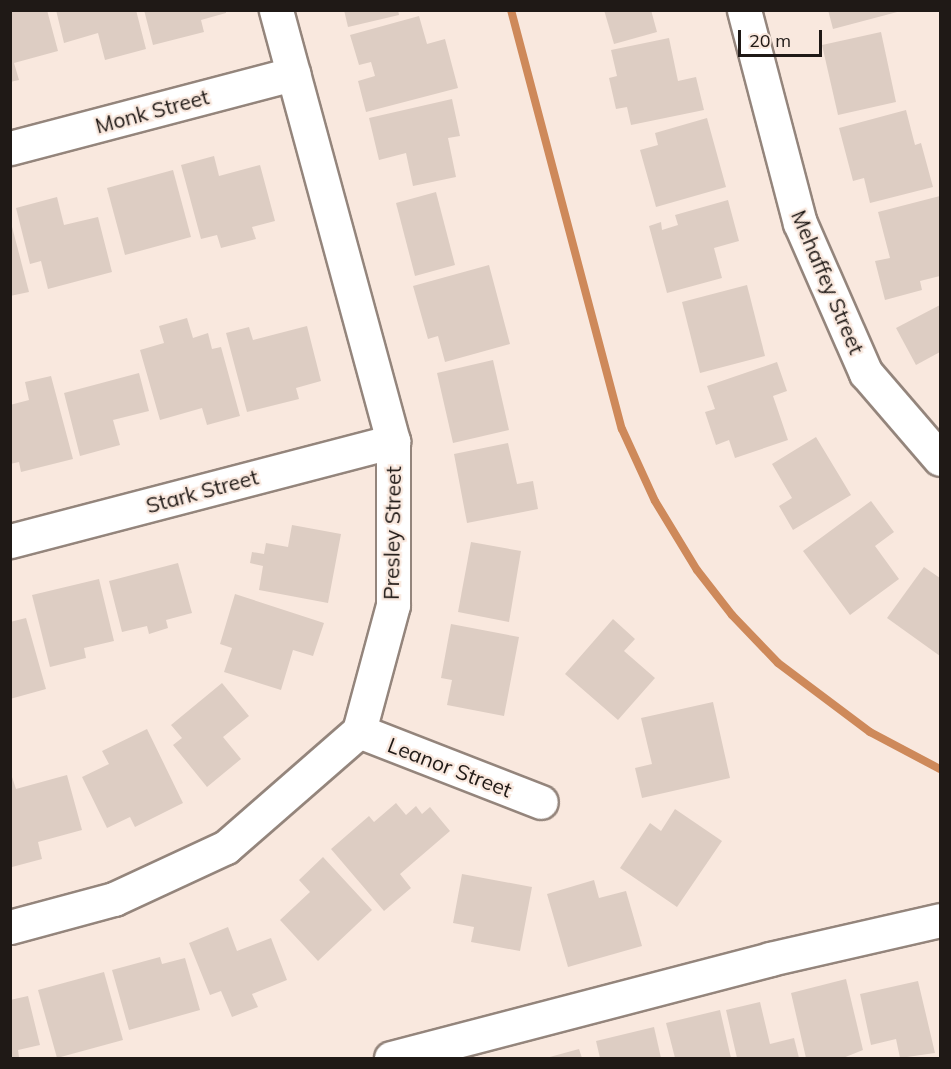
<!DOCTYPE html>
<style>
body{margin:0}
#map{position:relative;width:951px;height:1069px;overflow:hidden;background:#f9e8de;font-family:Mulish,sans-serif}
div>[style]{position:absolute}
[style*='--x']{left:calc(var(--x)*1px);top:calc(var(--y)*1px);width:calc(var(--w)*1px);rotate:calc(var(--a)*1deg)}
.stream>*{height:8px;margin:-4px;padding:0 4px;transform-origin:4px;border-radius:4px;background:#ce895a}
.building>*{inset:0;background:#ddcdc3}
.roads{filter:drop-shadow(2px 0 #94857c) drop-shadow(-2px 0 #94857c) drop-shadow(0 2px #94857c) drop-shadow(0 -2px #94857c)}
.minor>*{height:33px;margin:-16.5px;padding:0 16.5px;transform-origin:16.5px;border-radius:16.5px;background:#fff}
span{translate:-50% -50%;white-space:nowrap;text-align:center;line-height:1.15;-webkit-text-stroke:4.5px #f9e8de;paint-order:stroke}
.street-label{font-size:21px;color:#1f1916}
.frame{position:absolute;inset:0;border:12px solid #1f1916;pointer-events:none}
.scale{position:absolute;left:738px;top:30px;width:84px;height:27px;box-sizing:border-box;border:3px solid #1f1916;border-top:0;padding-left:8px;font-size:18px;line-height:21px;white-space:nowrap;color:#1f1916;-webkit-text-stroke:4px #f9e8de;paint-order:stroke}
</style>
<div id="map">
<div class="stream">
<div style="--x:511;--y:10;--w:433;--a:75.2"></div>
<div style="--x:622;--y:429;--w:79;--a:65.4"></div>
<div style="--x:655;--y:501;--w:81;--a:58.7"></div>
<div style="--x:697;--y:570;--w:57;--a:52.1"></div>
<div style="--x:732;--y:615;--w:66;--a:46.2"></div>
<div style="--x:778;--y:663;--w:115;--a:36.9"></div>
<div style="--x:870;--y:732;--w:79;--a:27.9"></div>
</div>
<div class="building">
<div style="clip-path:polygon(10px 10px,47px 10px,58px 51px,14px 63px,19px 80px,10px 82px)"></div>
<div style="clip-path:polygon(56px 10px,136px 10px,146px 49px,105px 60px,98px 33px,64px 43px)"></div>
<div style="clip-path:polygon(144px 10px,226px 10px,226px 13px,201px 20px,204px 32px,153px 45px)"></div>
<div style="clip-path:polygon(344px 10px,398px 10px,399px 15px,348px 27px)"></div>
<div style="clip-path:polygon(604px 10px,651px 10px,657px 32px,614px 44px)"></div>
<div style="clip-path:polygon(828px 10px,901px 10px,901px 11px,833px 29px)"></div>
<div style="clip-path:polygon(419px 16px,427px 44px,445px 39px,458px 88px,366px 112px,358px 81px,375px 76px,371px 62px,359px 65px,350px 35px)"></div>
<div style="clip-path:polygon(881px 32px,896px 102px,838px 115px,822px 45px)"></div>
<div style="clip-path:polygon(669px 38px,678px 81px,696px 77px,704px 110px,631px 125px,627px 107px,616px 109px,609px 78px,617px 76px,611px 50px)"></div>
<div style="clip-path:polygon(452px 99px,460px 136px,448px 138px,456px 177px,413px 186px,406px 153px,379px 160px,369px 118px)"></div>
<div style="clip-path:polygon(906px 110px,915px 145px,921px 143px,933px 187px,870px 203px,864px 178px,853px 181px,839px 128px)"></div>
<div style="clip-path:polygon(707px 118px,726px 187px,656px 207px,640px 150px,658px 145px,655px 133px)"></div>
<div style="clip-path:polygon(214px 156px,219px 176px,260px 165px,275px 221px,252px 227px,256px 239px,221px 248px,217px 235px,201px 239px,181px 165px)"></div>
<div style="clip-path:polygon(173px 170px,191px 237px,125px 255px,107px 188px)"></div>
<div style="clip-path:polygon(436px 192px,455px 265px,415px 276px,396px 203px)"></div>
<div style="clip-path:polygon(940px 196px,940px 276px,920px 281px,922px 290px,885px 300px,875px 261px,890px 258px,878px 212px)"></div>
<div style="clip-path:polygon(57px 197px,64px 225px,98px 217px,112px 272px,48px 289px,41px 261px,30px 264px,16px 208px)"></div>
<div style="clip-path:polygon(728px 200px,739px 241px,714px 248px,722px 278px,667px 293px,649px 226px,661px 222px,662px 230px,678px 225px,675px 215px)"></div>
<div style="clip-path:polygon(10px 219px,29px 292px,10px 296px)"></div>
<div style="clip-path:polygon(489px 265px,510px 344px,445px 362px,438px 336px,428px 339px,413px 286px)"></div>
<div style="clip-path:polygon(747px 285px,765px 356px,700px 373px,682px 302px)"></div>
<div style="clip-path:polygon(940px 305px,940px 352px,916px 365px,896px 328px)"></div>
<div style="clip-path:polygon(187px 318px,193px 338px,208px 333px,212px 349px,221px 347px,240px 416px,207px 425px,202px 408px,160px 420px,140px 350px,164px 343px,159px 326px)"></div>
<div style="clip-path:polygon(307px 326px,321px 381px,296px 388px,299px 399px,247px 412px,226px 333px,249px 327px,253px 340px)"></div>
<div style="clip-path:polygon(493px 360px,509px 430px,453px 443px,437px 373px)"></div>
<div style="clip-path:polygon(777px 362px,787px 391px,773px 396px,788px 440px,735px 458px,729px 440px,716px 445px,705px 412px,715px 409px,707px 386px)"></div>
<div style="clip-path:polygon(139px 373px,149px 411px,113px 420px,120px 445px,80px 456px,64px 393px)"></div>
<div style="clip-path:polygon(51px 376px,73px 459px,21px 472px,19px 462px,10px 464px,10px 405px,29px 400px,25px 382px)"></div>
<div style="clip-path:polygon(816px 437px,851px 495px,793px 530px,779px 506px,792px 498px,772px 464px)"></div>
<div style="clip-path:polygon(508px 443px,517px 484px,533px 481px,538px 509px,467px 523px,454px 454px)"></div>
<div style="clip-path:polygon(871px 501px,894px 532px,875px 546px,899px 579px,850px 615px,803px 551px)"></div>
<div style="clip-path:polygon(292px 525px,341px 534px,328px 603px,259px 590px,263px 566px,250px 563px,252px 552px,264px 554px,266px 543px,288px 547px)"></div>
<div style="clip-path:polygon(471px 542px,521px 551px,509px 622px,458px 612px)"></div>
<div style="clip-path:polygon(178px 563px,192px 613px,166px 620px,168px 628px,149px 634px,147px 626px,122px 632px,109px 581px)"></div>
<div style="clip-path:polygon(924px 567px,940px 578px,940px 656px,887px 618px)"></div>
<div style="clip-path:polygon(99px 579px,114px 641px,84px 648px,86px 658px,50px 667px,32px 595px)"></div>
<div style="clip-path:polygon(235px 594px,324px 623px,313px 656px,293px 650px,281px 690px,224px 672px,232px 648px,220px 644px)"></div>
<div style="clip-path:polygon(26px 618px,46px 689px,10px 699px,10px 622px)"></div>
<div style="clip-path:polygon(613px 619px,635px 639px,624px 651px,655px 678px,618px 720px,565px 674px)"></div>
<div style="clip-path:polygon(451px 624px,519px 637px,504px 716px,447px 705px,452px 680px,441px 678px)"></div>
<div style="clip-path:polygon(222px 683px,249px 716px,223px 737px,241px 759px,207px 787px,173px 745px,182px 738px,171px 725px)"></div>
<div style="clip-path:polygon(713px 702px,730px 778px,642px 798px,635px 768px,652px 764px,641px 718px)"></div>
<div style="clip-path:polygon(147px 729px,183px 803px,135px 827px,130px 817px,107px 828px,82px 777px,109px 764px,102px 751px)"></div>
<div style="clip-path:polygon(10px 771px,16px 789px,67px 775px,82px 830px,38px 842px,42px 859px,12px 867px)"></div>
<div style="clip-path:polygon(396px 803px,406px 815px,416px 806px,422px 814px,430px 807px,450px 831px,400px 874px,411px 888px,384px 911px,331px 849px,369px 816px,374px 822px)"></div>
<div style="clip-path:polygon(675px 809px,722px 841px,677px 907px,620px 868px,650px 823px,661px 831px)"></div>
<div style="clip-path:polygon(323px 857px,372px 910px,318px 961px,280px 920px,310px 892px,299px 880px)"></div>
<div style="clip-path:polygon(462px 874px,532px 887px,520px 951px,471px 942px,474px 927px,453px 923px)"></div>
<div style="clip-path:polygon(594px 880px,599px 898px,626px 891px,642px 946px,568px 967px,547px 894px)"></div>
<div style="clip-path:polygon(228px 927px,237px 951px,271px 938px,287px 980px,252px 994px,258px 1007px,232px 1017px,221px 991px,210px 995px,189px 943px)"></div>
<div style="clip-path:polygon(160px 957px,162px 964px,185px 958px,200px 1010px,129px 1030px,112px 970px)"></div>
<div style="clip-path:polygon(104px 972px,123px 1040px,57px 1058px,38px 990px)"></div>
<div style="clip-path:polygon(846px 979px,863px 1050px,843px 1058px,806px 1058px,791px 993px)"></div>
<div style="clip-path:polygon(918px 981px,935px 1053px,900px 1058px,896px 1039px,871px 1045px,860px 994px)"></div>
<div style="clip-path:polygon(28px 996px,40px 1045px,18px 1050px,19px 1057px,10px 1058px,10px 1000px)"></div>
<div style="clip-path:polygon(760px 1002px,770px 1044px,794px 1038px,799px 1058px,737px 1058px,726px 1010px)"></div>
<div style="clip-path:polygon(720px 1010px,731px 1058px,675px 1058px,666px 1023px)"></div>
<div style="clip-path:polygon(654px 1027px,661px 1058px,600px 1058px,596px 1041px)"></div>
<div style="clip-path:polygon(579px 1049px,582px 1058px,546px 1058px)"></div>
</div>
<div class="roads">
<div class="minor">
<div style="--x:744;--y:10;--w:220;--a:75.3"></div>
<div style="--x:800;--y:223;--w:164;--a:66.3"></div>
<div style="--x:866;--y:373;--w:113;--a:49.3"></div>
<div style="--x:10;--y:148;--w:293;--a:-14.7"></div>
<div style="--x:10;--y:541;--w:396;--a:-14.6"></div>
<div style="--x:359;--y:731;--w:195;--a:21.3"></div>
<div style="--x:10;--y:927;--w:108;--a:-15.1"></div>
<div style="--x:114;--y:899;--w:123;--a:-24.9"></div>
<div style="--x:226;--y:847;--w:176;--a:-41.1"></div>
<div style="--x:359;--y:731;--w:131;--a:-74.9"></div>
<div style="--x:393;--y:605;--w:164;--a:-90"></div>
<div style="--x:393;--y:441;--w:447;--a:-105.2"></div>
<div style="--x:391;--y:1058;--w:392;--a:-14.6"></div>
<div style="--x:770;--y:959;--w:174;--a:-12.9"></div>
</div>
</div>
<div class="street-label">
<span style="left:152px;top:111px;rotate:-15deg">Monk Street</span>
<span style="left:828px;top:282px;rotate:67deg">Mehaffey Street</span>
<span style="left:202px;top:491px;rotate:-15deg">Stark Street</span>
<span style="left:392px;top:533px;rotate:-89deg">Presley Street</span>
<span style="left:450px;top:767px;rotate:21deg">Leanor Street</span>
</div>
<div class="frame"></div>
<div class="scale">20 m</div>
</div>
